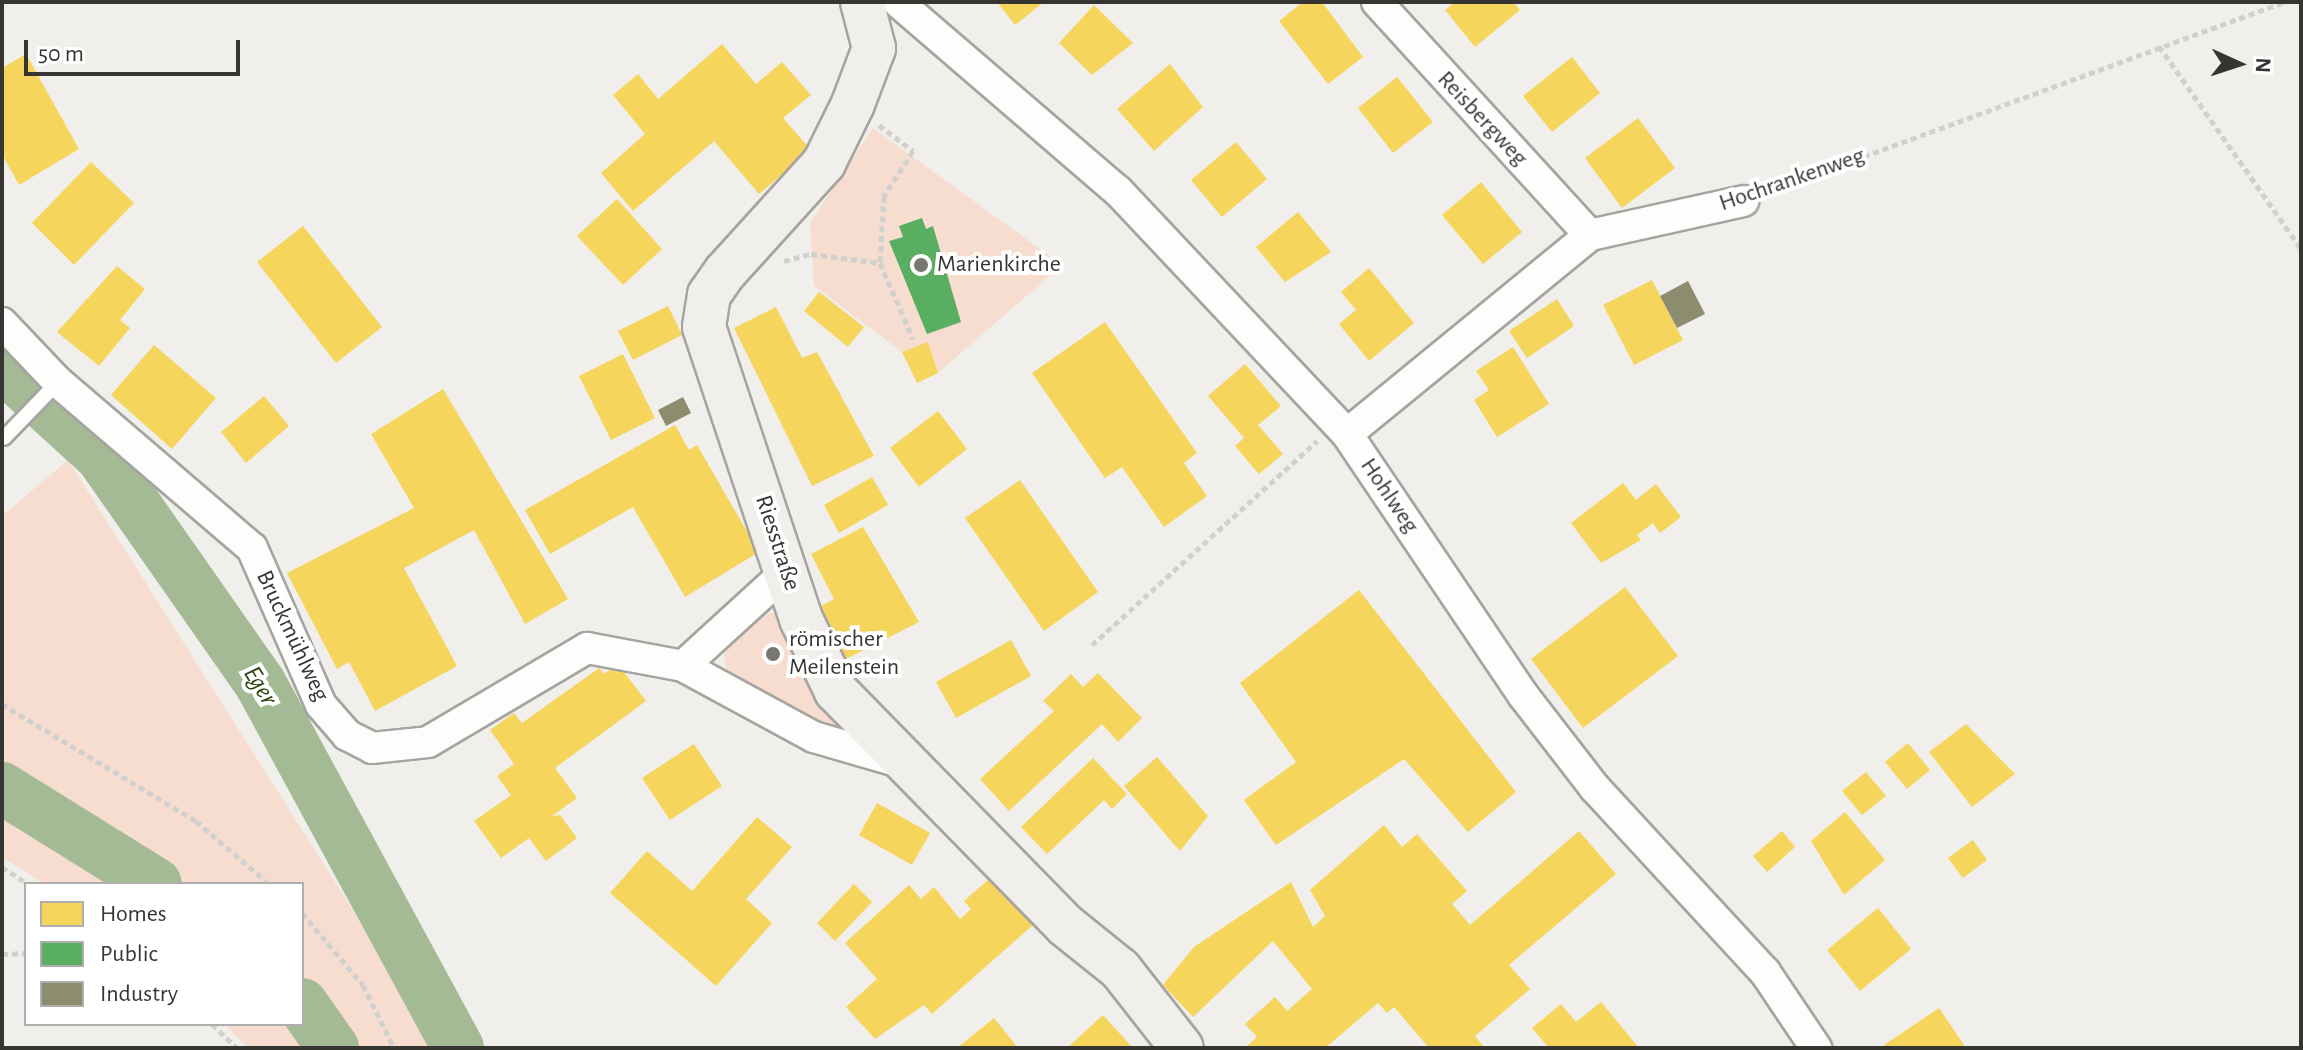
<!DOCTYPE html>
<meta charset="utf-8">
<style>
body{margin:0}
#map{position:relative;width:2303px;height:1050px;overflow:hidden;background:#f0efeb;font-family:"Alegreya Sans",sans-serif}
div>[style]{position:absolute}
[style*='--x']{left:calc(var(--x)*1px);top:calc(var(--y)*1px);width:calc(var(--w)*1px);rotate:calc(var(--a)*1deg)}
.green>*{inset:0;background:#f7ddcf}
.homes>*{inset:0;background:#f6d55c}
.public>*{inset:0;background:#5aae61}
.industry>*{inset:0;background:#8c8c6e}
.river>*{height:52px;margin:-26px;padding:0 26px;transform-origin:26px;border-radius:26px;background:#a4ba95}
.path>*{height:5px;margin-top:-2.5px;transform-origin:0;background:repeating-linear-gradient(90deg,#d0d0ce 0 6px,transparent 0 10px)}
.roads{filter:drop-shadow(2px 0 #a5a4a1) drop-shadow(-2px 0 #a5a4a1) drop-shadow(0 2px #a5a4a1) drop-shadow(0 -2px #a5a4a1)}
.lane>*{height:14px;margin:-7px;padding:0 7px;transform-origin:7px;border-radius:7px;background:#fdfdfc}
.street>*{height:30px;margin:-15px;padding:0 15px;transform-origin:15px;border-radius:15px;background:#fdfdfc}
.secondary>*{height:42px;margin:-21px;padding:0 21px;transform-origin:21px;border-radius:21px;background:#f1efec}
.dots>*{width:22px;height:22px;translate:-50% -50%;box-sizing:border-box;border:4px solid #fff;border-radius:50%}
span{translate:-50% -50%;white-space:nowrap;text-align:center;line-height:1.15;-webkit-text-stroke:8px #fff;paint-order:stroke}
.street-label{font-size:24px;color:#363532}
.poi-label{font-size:24px;color:#363532}
.left{translate:0 -50%;text-align:left}
.water-label{font-size:26px;color:#29460e;font-style:italic}
.frame{position:absolute;inset:0;border:4px solid #363532;pointer-events:none}
.legend{position:absolute;left:24px;top:882px;width:280px;height:144px;box-sizing:border-box;background:#fff;border:2px solid #afaead;margin:0;padding:10px 14px;list-style:none;font-size:24px;color:#363532}
.legend li{display:flex;align-items:center;gap:16px;height:40px}
.legend b{width:40px;border:2px solid #afaead}
.north{position:absolute;left:2199px;top:24px;width:80px;height:80px;-webkit-text-stroke:6px #fff;paint-order:stroke;rotate:93deg;font-size:22px;font-weight:700;line-height:32px;text-align:center;color:#363532}
.north::after{content:'';display:block;margin:auto;width:28px;height:36px;background:#363532;clip-path:polygon(50% 0,100% 100%,50% 72%,0 100%)}
.scale{position:absolute;left:24px;top:40px;width:216px;height:36px;box-sizing:border-box;border:4px solid #363532;border-top:0;padding-left:10px;font-size:24px;line-height:28px;white-space:nowrap;color:#363532;-webkit-text-stroke:6px #fff;paint-order:stroke}
</style>
<div id="map">
<div class="green">
<div style="clip-path:polygon(873px 128px,1062px 265px,938px 373px,928px 343px,902px 352px,814px 286px,810px 223px)"></div>
<div style="clip-path:polygon(68px 460px,399px 983px,439px 1048px,248px 1048px,224px 1024px,302px 1024px,302px 884px,44px 884px,2px 857px,2px 516px)"></div>
<div style="clip-path:polygon(765px 613px,776px 613px,798px 639px,845px 723px,838px 731px,729px 679px,724px 655px,738px 631px)"></div>
</div>
<div class="homes">
<div style="clip-path:polygon(997px 2px,1044px 2px,1015px 25px)"></div>
<div style="clip-path:polygon(1303px 2px,1322px 2px,1363px 57px,1328px 84px,1279px 21px)"></div>
<div style="clip-path:polygon(1455px 2px,1513px 2px,1520px 10px,1475px 47px,1445px 10px)"></div>
<div style="clip-path:polygon(1094px 5px,1133px 43px,1092px 75px,1059px 43px)"></div>
<div style="clip-path:polygon(722px 44px,756px 84px,782px 62px,811px 95px,783px 118px,811px 150px,759px 194px,714px 141px,633px 211px,601px 173px,645px 134px,613px 95px,638px 74px,658px 99px)"></div>
<div style="clip-path:polygon(26px 54px,79px 149px,19px 185px,2px 154px,2px 68px)"></div>
<div style="clip-path:polygon(1572px 57px,1600px 93px,1552px 132px,1523px 96px)"></div>
<div style="clip-path:polygon(1170px 64px,1203px 107px,1154px 151px,1117px 109px)"></div>
<div style="clip-path:polygon(1397px 77px,1433px 122px,1393px 153px,1358px 108px)"></div>
<div style="clip-path:polygon(1638px 118px,1675px 168px,1622px 208px,1585px 158px)"></div>
<div style="clip-path:polygon(1236px 142px,1267px 179px,1222px 217px,1191px 180px)"></div>
<div style="clip-path:polygon(91px 162px,134px 203px,74px 265px,32px 223px)"></div>
<div style="clip-path:polygon(1481px 182px,1522px 232px,1483px 264px,1442px 215px)"></div>
<div style="clip-path:polygon(617px 199px,662px 249px,623px 285px,577px 236px)"></div>
<div style="clip-path:polygon(1298px 212px,1331px 252px,1285px 282px,1256px 247px)"></div>
<div style="clip-path:polygon(303px 226px,382px 327px,336px 363px,257px 262px)"></div>
<div style="clip-path:polygon(117px 266px,145px 289px,120px 320px,130px 328px,99px 366px,57px 332px)"></div>
<div style="clip-path:polygon(1369px 268px,1414px 323px,1369px 361px,1339px 324px,1356px 310px,1341px 292px)"></div>
<div style="clip-path:polygon(1652px 280px,1683px 340px,1634px 365px,1603px 305px)"></div>
<div style="clip-path:polygon(819px 292px,864px 327px,848px 347px,804px 311px)"></div>
<div style="clip-path:polygon(1557px 299px,1574px 326px,1527px 358px,1509px 331px)"></div>
<div style="clip-path:polygon(668px 306px,682px 335px,633px 360px,618px 331px)"></div>
<div style="clip-path:polygon(776px 307px,802px 358px,817px 352px,874px 456px,812px 486px,734px 328px)"></div>
<div style="clip-path:polygon(1105px 322px,1197px 453px,1184px 463px,1207px 496px,1164px 527px,1122px 467px,1105px 478px,1032px 373px)"></div>
<div style="clip-path:polygon(928px 342px,938px 373px,917px 383px,902px 352px)"></div>
<div style="clip-path:polygon(154px 345px,216px 398px,172px 449px,111px 395px)"></div>
<div style="clip-path:polygon(1513px 347px,1549px 404px,1497px 437px,1474px 400px,1489px 390px,1476px 371px)"></div>
<div style="clip-path:polygon(623px 354px,655px 418px,611px 440px,579px 376px)"></div>
<div style="clip-path:polygon(1245px 364px,1281px 406px,1258px 425px,1283px 454px,1259px 474px,1235px 446px,1244px 438px,1208px 396px)"></div>
<div style="clip-path:polygon(443px 389px,568px 599px,525px 624px,474px 530px,404px 568px,457px 666px,375px 711px,349px 662px,337px 669px,287px 573px,414px 508px,371px 434px)"></div>
<div style="clip-path:polygon(264px 396px,289px 426px,246px 463px,221px 432px)"></div>
<div style="clip-path:polygon(938px 411px,967px 449px,919px 487px,890px 448px)"></div>
<div style="clip-path:polygon(675px 425px,689px 450px,697px 445px,759px 552px,685px 597px,633px 507px,550px 554px,525px 510px)"></div>
<div style="clip-path:polygon(872px 477px,888px 505px,839px 533px,824px 505px)"></div>
<div style="clip-path:polygon(1020px 480px,1098px 592px,1044px 631px,965px 518px)"></div>
<div style="clip-path:polygon(1623px 483px,1636px 500px,1656px 484px,1681px 517px,1660px 533px,1653px 523px,1637px 535px,1641px 540px,1601px 563px,1571px 523px)"></div>
<div style="clip-path:polygon(863px 527px,919px 622px,842px 661px,815px 609px,834px 599px,811px 554px)"></div>
<div style="clip-path:polygon(1625px 587px,1678px 656px,1583px 728px,1531px 659px)"></div>
<div style="clip-path:polygon(1359px 590px,1516px 792px,1468px 832px,1404px 759px,1276px 845px,1244px 800px,1296px 762px,1240px 683px)"></div>
<div style="clip-path:polygon(1011px 640px,1031px 676px,956px 718px,936px 682px)"></div>
<div style="clip-path:polygon(618px 664px,646px 701px,555px 768px,577px 798px,552px 816px,560px 815px,577px 838px,546px 861px,529px 838px,501px 858px,474px 821px,511px 795px,497px 776px,514px 764px,490px 730px,514px 713px,522px 723px,599px 668px,604px 674px)"></div>
<div style="clip-path:polygon(1098px 673px,1142px 718px,1118px 742px,1102px 724px,1009px 811px,980px 779px,1054px 711px,1043px 701px,1071px 674px,1083px 687px)"></div>
<div style="clip-path:polygon(1966px 724px,2015px 774px,1972px 807px,1929px 752px)"></div>
<div style="clip-path:polygon(1908px 743px,1930px 770px,1907px 789px,1885px 762px)"></div>
<div style="clip-path:polygon(694px 744px,722px 786px,670px 820px,642px 778px)"></div>
<div style="clip-path:polygon(1157px 757px,1208px 816px,1180px 851px,1124px 786px)"></div>
<div style="clip-path:polygon(1093px 758px,1127px 794px,1112px 809px,1104px 800px,1047px 854px,1021px 827px)"></div>
<div style="clip-path:polygon(1866px 772px,1886px 796px,1862px 815px,1842px 791px)"></div>
<div style="clip-path:polygon(877px 803px,930px 833px,912px 865px,859px 835px)"></div>
<div style="clip-path:polygon(1845px 812px,1885px 860px,1844px 895px,1811px 841px)"></div>
<div style="clip-path:polygon(757px 817px,792px 847px,746px 899px,772px 923px,716px 986px,610px 893px,647px 851px,692px 891px)"></div>
<div style="clip-path:polygon(1384px 825px,1402px 847px,1417px 834px,1467px 891px,1452px 904px,1470px 925px,1579px 831px,1616px 874px,1509px 965px,1530px 989px,1475px 1036px,1485px 1048px,1429px 1048px,1394px 1007px,1387px 1013px,1378px 1003px,1325px 1048px,1245px 1048px,1257px 1037px,1245px 1024px,1275px 997px,1287px 1011px,1312px 989px,1273px 941px,1193px 1017px,1163px 985px,1194px 947px,1291px 882px,1313px 927px,1325px 916px,1310px 890px)"></div>
<div style="clip-path:polygon(1782px 831px,1795px 847px,1767px 872px,1753px 856px)"></div>
<div style="clip-path:polygon(1973px 840px,1987px 860px,1963px 878px,1948px 858px)"></div>
<div style="clip-path:polygon(988px 880px,1033px 925px,932px 1014px,924px 1005px,875px 1039px,846px 1007px,877px 979px,845px 943px,909px 885px,921px 899px,934px 887px,960px 919px,971px 909px,964px 901px)"></div>
<div style="clip-path:polygon(854px 884px,872px 902px,835px 941px,817px 923px)"></div>
<div style="clip-path:polygon(1878px 908px,1911px 949px,1860px 991px,1827px 950px)"></div>
<div style="clip-path:polygon(1601px 1002px,1639px 1048px,1549px 1048px,1532px 1028px,1561px 1004px,1576px 1022px)"></div>
<div style="clip-path:polygon(1939px 1008px,1966px 1048px,1886px 1048px,1884px 1045px)"></div>
<div style="clip-path:polygon(1103px 1015px,1133px 1048px,1067px 1048px)"></div>
<div style="clip-path:polygon(994px 1018px,1018px 1048px,957px 1048px)"></div>
</div>
<div class="public">
<div style="clip-path:polygon(922px 218px,926px 229px,933px 226px,961px 322px,927px 334px,889px 241px,903px 237px,899px 226px)"></div>
</div>
<div class="industry">
<div style="clip-path:polygon(1688px 281px,1705px 314px,1677px 328px,1660px 296px)"></div>
<div style="clip-path:polygon(683px 397px,691px 413px,666px 426px,658px 410px)"></div>
</div>
<div class="river">
<div style="--x:2;--y:366;--w:134;--a:42.3"></div>
<div style="--x:101;--y:456;--w:277;--a:55"></div>
<div style="--x:260;--y:683;--w:415;--a:61.5"></div>
<div style="--x:2;--y:788;--w:181;--a:31.9"></div>
<div style="--x:302;--y:1004;--w:54;--a:54.8"></div>
</div>
<div class="path">
<div style="--x:2159;--y:46;--w:248;--a:55"></div>
<div style="--x:879;--y:125;--w:43;--a:37.4"></div>
<div style="--x:913;--y:151;--w:54;--a:122.8"></div>
<div style="--x:884;--y:196;--w:67;--a:93.4"></div>
<div style="--x:880;--y:263;--w:83;--a:66.5"></div>
<div style="--x:1770;--y:191;--w:548;--a:-20.19"></div>
<div style="--x:784;--y:261;--w:28;--a:-15"></div>
<div style="--x:811;--y:254;--w:70;--a:7.4"></div>
<div style="--x:1092;--y:645;--w:304;--a:-42.2"></div>
<div style="--x:2;--y:704;--w:227;--a:31.1"></div>
<div style="--x:196;--y:821;--w:96;--a:40.8"></div>
<div style="--x:2;--y:867;--w:31;--a:33"></div>
<div style="--x:302;--y:913;--w:94;--a:49.7"></div>
<div style="--x:363;--y:985;--w:70;--a:63.8"></div>
<div style="--x:2;--y:954;--w:24;--a:-2"></div>
<div style="--x:212;--y:1024;--w:35;--a:44"></div>
</div>
<div class="roads">
<div class="lane">
<div style="--x:4;--y:438;--w:78;--a:-46"></div>
</div>
<div class="street">
<div style="--x:898;--y:2;--w:290;--a:40.7"></div>
<div style="--x:1118;--y:191;--w:334;--a:46.7"></div>
<div style="--x:1347;--y:434;--w:315;--a:56"></div>
<div style="--x:1523;--y:695;--w:118;--a:52.3"></div>
<div style="--x:1595;--y:788;--w:251;--a:47.3"></div>
<div style="--x:1765;--y:972;--w:92;--a:56.1"></div>
<div style="--x:1377;--y:2;--w:316;--a:47.6"></div>
<div style="--x:2;--y:323;--w:81;--a:46.5"></div>
<div style="--x:58;--y:382;--w:255;--a:40.6"></div>
<div style="--x:252;--y:548;--w:171;--a:66.3"></div>
<div style="--x:321;--y:705;--w:40;--a:49"></div>
<div style="--x:347;--y:735;--w:28;--a:27"></div>
<div style="--x:372;--y:748;--w:56;--a:-6.1"></div>
<div style="--x:428;--y:742;--w:185;--a:-30.6"></div>
<div style="--x:587;--y:648;--w:98;--a:10.6"></div>
<div style="--x:683;--y:666;--w:139;--a:-42.4"></div>
<div style="--x:1347;--y:434;--w:314;--a:-39.3"></div>
<div style="--x:1590;--y:235;--w:157;--a:-12.5"></div>
<div style="--x:683;--y:666;--w:149;--a:28.5"></div>
<div style="--x:814;--y:737;--w:97;--a:16.2"></div>
</div>
<div class="secondary">
<div style="--x:862;--y:2;--w:48;--a:75.4"></div>
<div style="--x:874;--y:48;--w:60;--a:110.6"></div>
<div style="--x:853;--y:104;--w:66;--a:116.2"></div>
<div style="--x:824;--y:163;--w:147;--a:132.2"></div>
<div style="--x:725;--y:272;--w:28;--a:125"></div>
<div style="--x:709;--y:295;--w:32;--a:99"></div>
<div style="--x:704;--y:327;--w:308;--a:71.6"></div>
<div style="--x:801;--y:619;--w:80;--a:64.1"></div>
<div style="--x:836;--y:691;--w:327;--a:45.6"></div>
<div style="--x:1065;--y:925;--w:70;--a:38.7"></div>
<div style="--x:1120;--y:969;--w:100;--a:51.9"></div>
</div>
</div>
<div class="dots">
<div style="left:921px;top:265px;background:#777673"></div>
<div style="left:773px;top:654px;background:#777673"></div>
</div>
<div class="street-label">
<span style="left:1482px;top:119px;rotate:47deg">Reisbergweg</span>
<span style="left:1792px;top:180px;rotate:-19deg">Hochrankenweg</span>
<span style="left:1389px;top:496px;rotate:56deg">Hohlweg</span>
<span style="left:777px;top:543px;rotate:72deg">Riesstraße</span>
<span style="left:292px;top:636px;rotate:65deg">Bruckmühlweg</span>
</div>
<div class="poi-label">
<span class="left" style="left:937px;top:265px">Marienkirche</span>
<span class="left" style="left:789px;top:654px">römischer<br>Meilenstein</span>
</div>
<div class="water-label">
<span style="left:260px;top:686px;rotate:58deg">Eger</span>
</div>
<div class="frame"></div>
<ul class="legend">
<li><b style="height:22px;background:#f6d55c"></b>Homes</li>
<li><b style="height:22px;background:#5aae61"></b>Public</li>
<li><b style="height:22px;background:#8c8c6e"></b>Industry</li>
</ul>
<div class="north">N</div>
<div class="scale">50 m</div>
</div>
